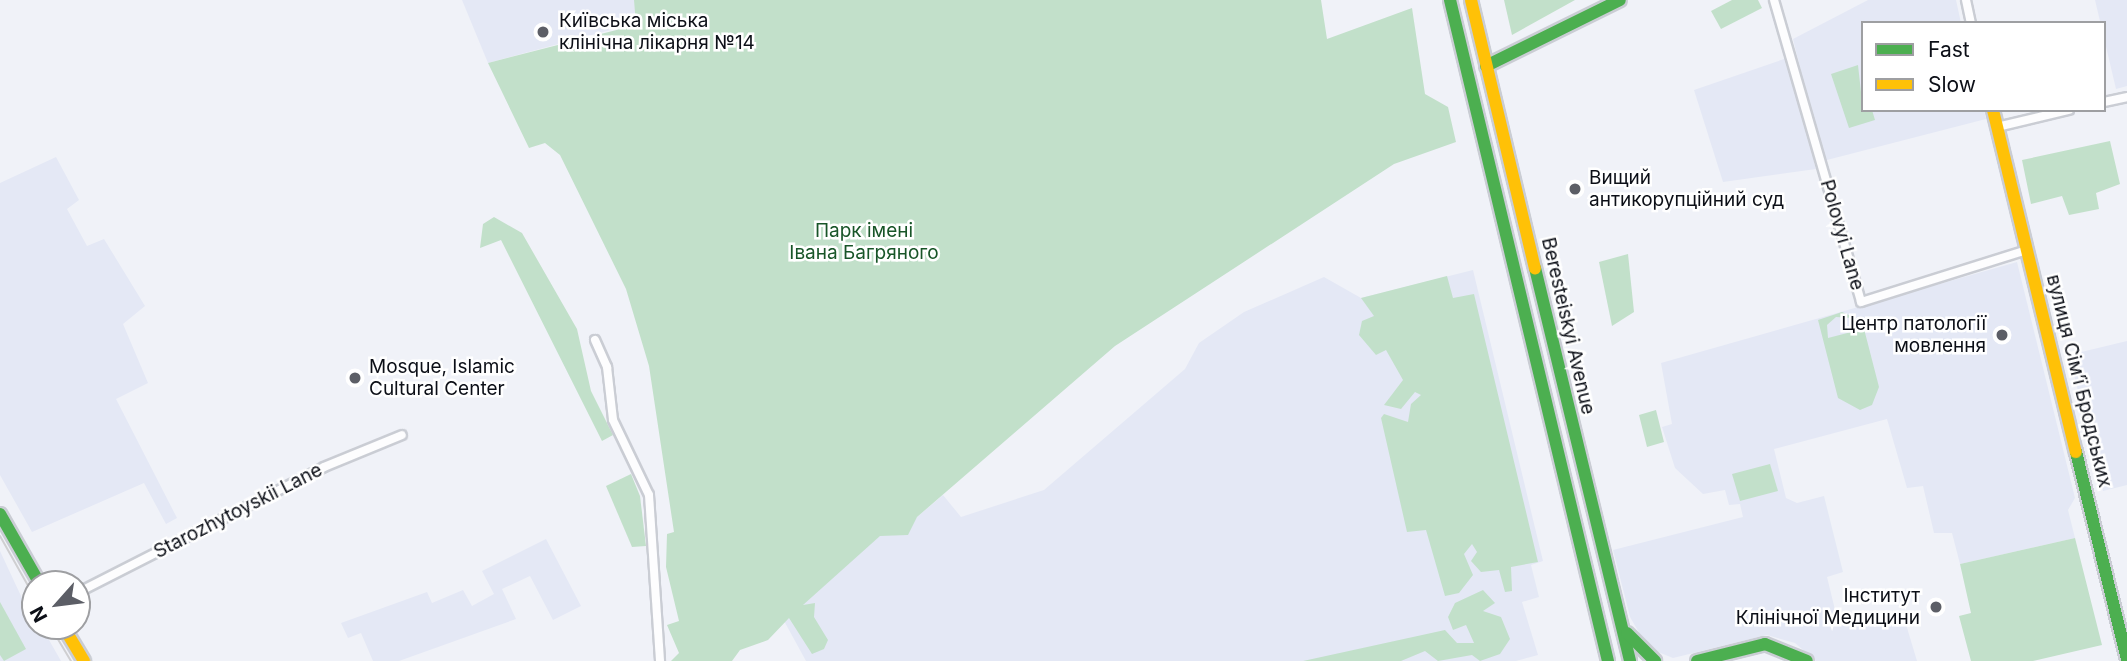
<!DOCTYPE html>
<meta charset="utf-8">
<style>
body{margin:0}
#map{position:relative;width:2127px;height:661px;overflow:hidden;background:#f0f2f8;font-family:Inter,sans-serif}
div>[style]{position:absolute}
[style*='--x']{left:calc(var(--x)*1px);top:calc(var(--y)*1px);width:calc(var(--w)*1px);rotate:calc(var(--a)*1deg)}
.built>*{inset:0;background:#e4e8f5}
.green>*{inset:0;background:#c2e0ca}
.roads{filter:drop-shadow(2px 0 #cacdd4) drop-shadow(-2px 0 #cacdd4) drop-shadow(0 2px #cacdd4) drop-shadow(0 -2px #cacdd4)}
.street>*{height:8px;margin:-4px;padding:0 4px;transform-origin:4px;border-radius:4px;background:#fdfdfe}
.fast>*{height:12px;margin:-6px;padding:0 6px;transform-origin:6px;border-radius:6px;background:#4caf50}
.slow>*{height:12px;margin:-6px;padding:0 6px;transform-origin:6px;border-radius:6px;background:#ffc107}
.tram>*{height:2px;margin:-1px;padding:0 1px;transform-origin:1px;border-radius:1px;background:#cfcfd1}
.dots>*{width:19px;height:19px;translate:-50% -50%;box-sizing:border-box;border:4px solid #fff;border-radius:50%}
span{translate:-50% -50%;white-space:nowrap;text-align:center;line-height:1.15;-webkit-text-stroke:5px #fff;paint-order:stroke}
.poi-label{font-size:19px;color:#0c0f17}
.left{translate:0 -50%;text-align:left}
.right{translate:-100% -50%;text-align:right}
.park-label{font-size:19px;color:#185528}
.street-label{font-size:19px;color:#0c0f17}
.legend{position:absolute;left:1861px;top:21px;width:245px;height:91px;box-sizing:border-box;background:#fff;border:2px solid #9e9fa2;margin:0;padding:9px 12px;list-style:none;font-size:21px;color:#0c0f17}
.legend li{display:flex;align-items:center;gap:14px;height:35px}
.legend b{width:35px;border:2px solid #9e9fa2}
.north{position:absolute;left:21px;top:570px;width:70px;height:70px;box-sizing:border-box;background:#fff;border:2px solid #9e9fa2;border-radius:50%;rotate:242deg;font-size:19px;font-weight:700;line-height:28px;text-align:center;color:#0c0f17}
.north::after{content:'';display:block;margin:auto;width:24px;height:32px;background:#5c5e66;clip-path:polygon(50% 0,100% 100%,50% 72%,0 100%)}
</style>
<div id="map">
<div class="built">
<div style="clip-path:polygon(462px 0,722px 0,488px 63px)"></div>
<div style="clip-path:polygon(1868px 0,1956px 0,1961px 23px,1863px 23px,1863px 110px,1984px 110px,1986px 119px,1823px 161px,1793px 39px)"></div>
<div style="clip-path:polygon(2095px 0,2127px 0,2127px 86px,2116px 89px)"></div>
<div style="clip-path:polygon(1787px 58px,1816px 169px,1723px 182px,1694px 90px)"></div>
<div style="clip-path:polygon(56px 157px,79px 200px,67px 209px,87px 246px,104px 239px,145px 306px,123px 324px,148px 383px,116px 399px,177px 518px,166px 524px,144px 483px,32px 532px,0 475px,0 183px)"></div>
<div style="clip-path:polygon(2017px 262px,2075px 498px,2068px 510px,2075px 538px,1960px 564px,1952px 533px,1934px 533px,1923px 486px,1907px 488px,1887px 419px,1774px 449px,1786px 498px,1797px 503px,1824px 496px,1843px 572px,1827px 577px,1839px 626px,1902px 611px,1917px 661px,1816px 661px,1795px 643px,1767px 635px,1673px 658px,1648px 648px,1630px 617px,1613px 550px,1743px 517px,1740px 504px,1729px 505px,1725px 490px,1703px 494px,1675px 468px,1662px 427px,1672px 424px,1661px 363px)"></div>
<div style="clip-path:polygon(1473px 270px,1543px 561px,1531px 565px,1539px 597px,1522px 602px,1538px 655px,1516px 661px,806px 661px,783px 619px,897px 521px,904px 528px,943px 495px,961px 517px,1044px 490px,1185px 369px,1199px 343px,1244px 312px,1324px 277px,1361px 298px)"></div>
<div style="clip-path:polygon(2127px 341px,2127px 485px,2103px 491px,2069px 355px)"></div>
<div style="clip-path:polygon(546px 539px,581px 606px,553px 620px,530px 576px,502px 589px,516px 619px,399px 661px,373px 661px,361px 633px,348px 638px,341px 623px,427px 592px,432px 603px,463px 590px,472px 606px,494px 594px,482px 571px)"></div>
<div style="clip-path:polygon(0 551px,35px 626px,41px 626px,61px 661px,0 661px)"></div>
</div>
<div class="green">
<div style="clip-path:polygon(634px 0,1321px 0,1327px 39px,1412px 8px,1425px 94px,1448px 107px,1456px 142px,1394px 164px,1115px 346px,917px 517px,908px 535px,880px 536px,803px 605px,815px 603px,814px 617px,828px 640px,824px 649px,812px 654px,789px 618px,768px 640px,740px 650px,732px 661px,671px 661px,679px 653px,667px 625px,679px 621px,666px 567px,667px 534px,674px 532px,649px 366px,626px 289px,560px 155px,545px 143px,529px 148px,488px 63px,636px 25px)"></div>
<div style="clip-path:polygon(1504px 0,1575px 0,1512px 35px)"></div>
<div style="clip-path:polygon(1732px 0,1758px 0,1762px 8px,1721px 29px,1711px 11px)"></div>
<div style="clip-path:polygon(1858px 65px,1863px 110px,1872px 110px,1875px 120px,1849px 128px,1831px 74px)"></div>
<div style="clip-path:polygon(2110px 141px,2120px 184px,2096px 193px,2099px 209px,2069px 215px,2062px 196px,2031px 204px,2022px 160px)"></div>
<div style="clip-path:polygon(494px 217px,522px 233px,577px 329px,591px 391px,613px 435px,602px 441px,501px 240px,480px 248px,483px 224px)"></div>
<div style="clip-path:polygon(1628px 254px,1634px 312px,1612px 326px,1599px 262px)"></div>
<div style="clip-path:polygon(1447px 276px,1453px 298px,1474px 294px,1538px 562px,1511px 567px,1512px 591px,1505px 592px,1499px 570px,1481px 572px,1471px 561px,1477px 552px,1472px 544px,1464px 554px,1473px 575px,1459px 593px,1445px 596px,1426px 530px,1407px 532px,1381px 418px,1384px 414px,1408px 422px,1411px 404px,1421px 395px,1415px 392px,1401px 409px,1384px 405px,1403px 380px,1386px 350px,1376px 355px,1359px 335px,1362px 321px,1374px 316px,1361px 298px)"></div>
<div style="clip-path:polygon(evenodd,1842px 312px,1862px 321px,1879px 387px,1872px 405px,1860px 410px,1838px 398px,1818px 320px,1842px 312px,1836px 317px,1853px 318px,1859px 330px,1828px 338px,1827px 325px,1836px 317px)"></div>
<div style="clip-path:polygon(1656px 410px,1664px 442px,1647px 447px,1639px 415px)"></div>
<div style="clip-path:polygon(1770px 464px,1778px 491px,1740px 501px,1732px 474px)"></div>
<div style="clip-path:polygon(631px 474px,640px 496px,646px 546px,632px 547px,606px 486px)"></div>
<div style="clip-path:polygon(2075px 538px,2102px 645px,2033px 661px,1971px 661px,1959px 616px,1971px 613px,1960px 564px)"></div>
<div style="clip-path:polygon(1483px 590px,1495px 603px,1483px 611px,1501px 617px,1510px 639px,1500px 654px,1480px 661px,1472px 655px,1438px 661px,1425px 651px,1401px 661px,1303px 661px,1445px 630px,1457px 643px,1474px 643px,1466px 625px,1453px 630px,1448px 617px,1455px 603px)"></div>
<div style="clip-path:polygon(0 602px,26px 649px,4px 661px,0 655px)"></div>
</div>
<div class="roads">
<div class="street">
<div style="--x:1774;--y:0;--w:314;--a:73.9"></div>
<div style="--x:1861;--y:302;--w:174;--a:-17.4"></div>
<div style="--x:1966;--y:0;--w:24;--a:78"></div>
<div style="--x:2104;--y:102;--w:24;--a:-12"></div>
<div style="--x:1997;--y:127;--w:74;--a:-13.3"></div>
<div style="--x:595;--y:340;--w:30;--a:66"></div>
<div style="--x:607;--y:367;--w:53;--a:83.5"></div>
<div style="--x:613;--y:420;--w:83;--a:64.4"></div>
<div style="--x:649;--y:495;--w:166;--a:86.2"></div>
<div style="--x:77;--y:593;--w:277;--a:-27"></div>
<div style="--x:324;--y:467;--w:84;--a:-22.3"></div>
</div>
<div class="fast">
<div style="--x:1450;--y:0;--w:680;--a:76.56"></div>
<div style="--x:1486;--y:66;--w:149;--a:-26.2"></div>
<div style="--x:1535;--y:268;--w:404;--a:76.4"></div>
<div style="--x:2076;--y:452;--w:214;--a:76.2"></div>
<div style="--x:0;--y:514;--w:81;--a:60.3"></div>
<div style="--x:1627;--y:633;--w:40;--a:45"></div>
<div style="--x:1697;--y:661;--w:70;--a:-14"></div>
<div style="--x:1765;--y:644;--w:45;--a:22"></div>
</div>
<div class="slow">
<div style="--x:1471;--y:0;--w:276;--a:76.6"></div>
<div style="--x:1993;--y:110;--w:352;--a:76.4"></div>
<div style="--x:63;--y:626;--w:41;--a:59"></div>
</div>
</div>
<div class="tram">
<div style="--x:0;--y:536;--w:71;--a:60.6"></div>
<div style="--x:50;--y:626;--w:41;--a:59"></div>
</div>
<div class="dots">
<div style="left:543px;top:32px;background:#5c5e66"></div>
<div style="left:1575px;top:189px;background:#5c5e66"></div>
<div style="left:2002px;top:335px;background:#5c5e66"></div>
<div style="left:355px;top:378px;background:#5c5e66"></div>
<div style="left:1936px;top:607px;background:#5c5e66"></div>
</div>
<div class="poi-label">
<span class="left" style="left:559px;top:32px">Київська міська<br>клінічна лікарня №14</span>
<span class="left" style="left:1589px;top:189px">Вищий<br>антикорупційний суд</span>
<span class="right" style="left:1986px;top:335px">Центр патології<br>мовлення</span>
<span class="left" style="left:369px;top:378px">Mosque, Islamic<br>Cultural Center</span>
<span class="right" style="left:1920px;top:607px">Інститут<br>Клінічної Медицини</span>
</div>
<div class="park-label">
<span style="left:864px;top:242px">Парк імені<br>Івана Багряного</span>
</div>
<div class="street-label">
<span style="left:1842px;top:235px;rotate:74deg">Polovyi Lane</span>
<span style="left:1568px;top:326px;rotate:77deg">Beresteiskyi Avenue</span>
<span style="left:2079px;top:381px;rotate:76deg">вулиця Сімʼї Бродських</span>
<span style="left:238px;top:511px;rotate:-27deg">Starozhytoyskii Lane</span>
</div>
<ul class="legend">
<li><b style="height:9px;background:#4caf50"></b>Fast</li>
<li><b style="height:9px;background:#ffc107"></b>Slow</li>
</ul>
<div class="north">N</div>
</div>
